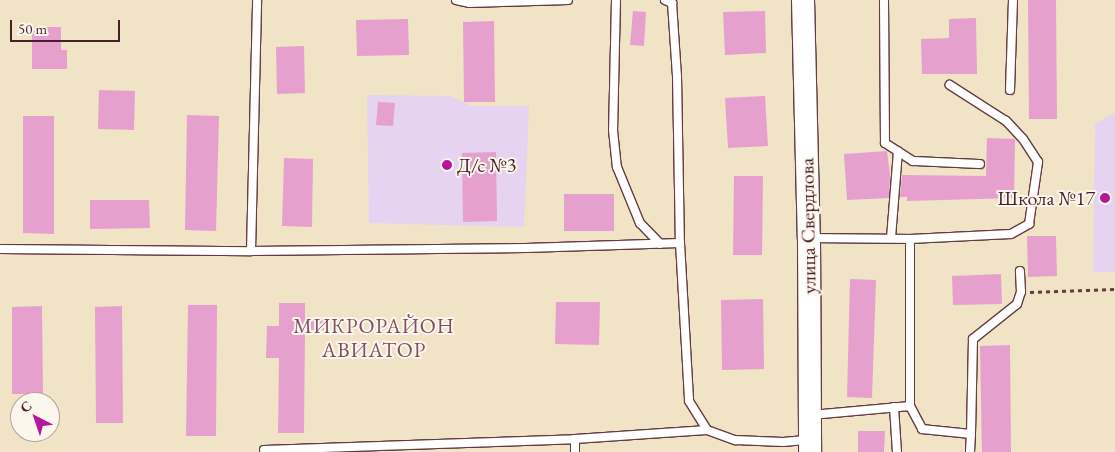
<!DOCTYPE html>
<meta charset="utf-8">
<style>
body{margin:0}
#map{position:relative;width:1115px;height:452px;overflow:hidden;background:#f1e3c6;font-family:"EB Garamond",serif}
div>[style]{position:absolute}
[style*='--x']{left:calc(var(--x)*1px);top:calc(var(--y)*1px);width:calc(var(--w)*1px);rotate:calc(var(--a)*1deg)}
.built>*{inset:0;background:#e5d3f1}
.building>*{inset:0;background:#e6a0cd}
.path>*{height:2.5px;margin-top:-1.25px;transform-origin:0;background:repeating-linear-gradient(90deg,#633c42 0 4px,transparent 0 8px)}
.roads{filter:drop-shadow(1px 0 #633c42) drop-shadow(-1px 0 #633c42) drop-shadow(0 1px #633c42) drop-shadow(0 -1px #633c42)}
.service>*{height:8px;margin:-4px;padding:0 4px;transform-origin:4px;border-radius:4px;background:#fff}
.secondary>*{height:22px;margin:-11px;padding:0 11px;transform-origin:11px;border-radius:11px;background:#fff}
.dots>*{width:14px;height:14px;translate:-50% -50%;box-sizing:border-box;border:2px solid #fbf7ec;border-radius:50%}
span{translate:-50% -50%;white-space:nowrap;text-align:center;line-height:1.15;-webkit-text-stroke:4px #fbf7ec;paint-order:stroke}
.poi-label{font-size:20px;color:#4a1f2b}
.left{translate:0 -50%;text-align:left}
.right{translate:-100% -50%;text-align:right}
.street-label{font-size:20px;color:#4a1f2b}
.neighbourhood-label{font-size:21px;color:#814c64;letter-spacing:1px}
.north{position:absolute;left:10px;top:392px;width:50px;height:50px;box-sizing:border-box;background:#fbf7ec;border:1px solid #b4a19f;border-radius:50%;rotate:319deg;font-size:14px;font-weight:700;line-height:20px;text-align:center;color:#4a1f2b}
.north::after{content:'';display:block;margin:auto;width:18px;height:22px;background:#b5179e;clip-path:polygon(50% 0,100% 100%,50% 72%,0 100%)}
.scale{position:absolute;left:10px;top:20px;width:110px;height:22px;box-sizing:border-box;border:2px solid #4a1f2b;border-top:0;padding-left:6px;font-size:15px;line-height:18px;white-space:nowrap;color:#4a1f2b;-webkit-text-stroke:4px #fbf7ec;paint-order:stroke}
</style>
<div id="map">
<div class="built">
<div style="clip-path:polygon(367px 95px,450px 96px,472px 106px,529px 106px,524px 227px,369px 223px)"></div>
<div style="clip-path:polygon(1115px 113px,1115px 272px,1093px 272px,1095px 124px)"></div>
</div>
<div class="building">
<div style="clip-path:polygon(1028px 0,1056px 0,1057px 119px,1029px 119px)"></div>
<div style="clip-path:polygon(633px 11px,646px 12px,644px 46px,630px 45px)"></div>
<div style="clip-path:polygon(765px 11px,766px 53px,725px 55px,723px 12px)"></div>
<div style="clip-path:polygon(976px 18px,977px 74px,922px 74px,921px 39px,949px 38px,949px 19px)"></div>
<div style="clip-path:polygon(408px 19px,409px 55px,357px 56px,356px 20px)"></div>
<div style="clip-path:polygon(494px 21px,495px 102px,464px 102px,463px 22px)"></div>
<div style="clip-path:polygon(32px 27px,61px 27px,61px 50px,67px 50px,67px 69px,32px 69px)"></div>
<div style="clip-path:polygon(304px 46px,305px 93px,277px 94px,276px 47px)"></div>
<div style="clip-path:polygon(99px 90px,135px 91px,134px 130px,98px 129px)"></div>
<div style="clip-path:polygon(765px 96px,768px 146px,728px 148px,725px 98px)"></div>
<div style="clip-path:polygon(378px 102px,395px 103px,393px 126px,376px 125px)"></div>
<div style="clip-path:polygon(187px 115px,219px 116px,216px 231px,185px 230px)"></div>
<div style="clip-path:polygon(23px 116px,54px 116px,54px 234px,23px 233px)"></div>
<div style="clip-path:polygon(987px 138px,1015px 139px,1014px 198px,907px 201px,907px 197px,900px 197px,902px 175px,986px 176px)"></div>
<div style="clip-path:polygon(887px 151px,890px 175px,889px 198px,847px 200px,844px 154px)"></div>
<div style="clip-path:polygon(496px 152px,497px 221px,463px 222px,462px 153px)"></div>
<div style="clip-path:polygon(284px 158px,313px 159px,312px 227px,282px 226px)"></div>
<div style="clip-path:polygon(734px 176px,763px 176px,762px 255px,733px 255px)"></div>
<div style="clip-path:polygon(564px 194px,614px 194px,614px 231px,564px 231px)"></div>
<div style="clip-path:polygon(90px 200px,149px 200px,150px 228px,90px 229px)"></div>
<div style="clip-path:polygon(1027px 236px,1056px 236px,1057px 276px,1028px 277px)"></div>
<div style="clip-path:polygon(1001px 274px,1002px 304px,953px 305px,952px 276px)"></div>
<div style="clip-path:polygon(850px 279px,876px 280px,872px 398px,847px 397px)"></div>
<div style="clip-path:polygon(763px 299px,764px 369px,722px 370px,721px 300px)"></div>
<div style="clip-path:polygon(556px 302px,600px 302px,599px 345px,555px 344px)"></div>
<div style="clip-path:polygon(279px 303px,305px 303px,305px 318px,324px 318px,324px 330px,305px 330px,304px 433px,278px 433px,279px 358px,266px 358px,267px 326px,279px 326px)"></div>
<div style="clip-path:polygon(188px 305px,217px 305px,216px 436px,186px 436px)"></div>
<div style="clip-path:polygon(42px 306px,43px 394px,12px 394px,12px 307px)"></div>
<div style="clip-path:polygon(122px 306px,123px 423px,96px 423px,95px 307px)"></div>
<div style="clip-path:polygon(1010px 345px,1011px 452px,982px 452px,980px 346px)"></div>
<div style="clip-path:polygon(858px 431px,885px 431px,884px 452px,858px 452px)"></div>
</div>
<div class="path">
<div style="--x:1030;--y:292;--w:85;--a:-2"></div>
</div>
<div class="roads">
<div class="service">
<div style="--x:456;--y:0;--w:13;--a:13"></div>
<div style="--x:469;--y:3;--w:99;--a:-1.7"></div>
<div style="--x:616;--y:0;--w:130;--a:91.3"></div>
<div style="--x:613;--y:130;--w:37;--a:84"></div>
<div style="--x:617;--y:167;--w:61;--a:67.7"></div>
<div style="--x:640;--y:223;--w:29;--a:46"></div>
<div style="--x:665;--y:0;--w:8;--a:23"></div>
<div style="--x:672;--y:3;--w:73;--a:86.1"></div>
<div style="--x:677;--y:76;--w:167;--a:89"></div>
<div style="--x:680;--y:243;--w:158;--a:86.7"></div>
<div style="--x:689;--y:401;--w:34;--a:58"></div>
<div style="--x:707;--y:430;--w:30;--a:20"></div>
<div style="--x:735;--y:440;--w:48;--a:2.4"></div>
<div style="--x:783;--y:442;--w:25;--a:-5"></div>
<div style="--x:884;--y:0;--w:143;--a:89.6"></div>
<div style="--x:885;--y:143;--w:33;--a:33"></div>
<div style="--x:913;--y:161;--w:67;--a:2.6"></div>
<div style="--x:1010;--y:90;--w:90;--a:-88.1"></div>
<div style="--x:811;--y:238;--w:99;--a:0.6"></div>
<div style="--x:910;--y:239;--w:167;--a:90"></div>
<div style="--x:910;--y:406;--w:99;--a:174.8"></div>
<div style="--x:891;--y:238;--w:87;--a:-85.4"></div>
<div style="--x:910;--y:239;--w:101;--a:-2.8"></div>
<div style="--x:1011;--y:234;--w:21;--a:-29"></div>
<div style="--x:1029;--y:224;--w:63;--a:-81.7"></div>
<div style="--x:1038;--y:162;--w:27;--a:-123"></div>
<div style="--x:1023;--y:139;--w:25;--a:-133"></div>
<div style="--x:1006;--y:121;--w:67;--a:-147.3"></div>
<div style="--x:0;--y:249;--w:251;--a:0.5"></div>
<div style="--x:251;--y:251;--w:275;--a:-0.6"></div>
<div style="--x:526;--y:248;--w:154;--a:-1.9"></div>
<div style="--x:251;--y:251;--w:251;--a:-88.6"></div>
<div style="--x:910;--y:406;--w:26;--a:62"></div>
<div style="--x:922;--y:429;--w:49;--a:5.8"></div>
<div style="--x:971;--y:434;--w:95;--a:-88.8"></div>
<div style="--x:973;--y:339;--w:56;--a:-38.5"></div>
<div style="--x:1017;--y:304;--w:13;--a:-72"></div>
<div style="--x:1021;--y:292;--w:21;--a:-93"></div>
<div style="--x:894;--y:407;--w:45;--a:86.2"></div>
<div style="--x:264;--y:450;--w:311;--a:-2"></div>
<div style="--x:575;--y:452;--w:13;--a:-90"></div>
<div style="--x:575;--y:439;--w:132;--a:-3.9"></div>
<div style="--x:970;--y:452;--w:18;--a:-87"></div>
</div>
<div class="secondary">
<div style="--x:803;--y:0;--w:238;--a:88.6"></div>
<div style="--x:809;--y:238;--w:214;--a:89.7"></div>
</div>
</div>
<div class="dots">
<div style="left:447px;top:165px;background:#b5179e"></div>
<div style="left:1105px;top:198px;background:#b5179e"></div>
</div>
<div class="poi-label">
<span class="left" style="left:457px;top:165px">Д/с №3</span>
<span class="right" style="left:1095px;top:198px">Школа №17</span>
</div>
<div class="street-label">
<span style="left:808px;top:226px;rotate:-91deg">улица Свердлова</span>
</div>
<div class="neighbourhood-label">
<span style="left:374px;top:338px">МИКРОРАЙОН<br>АВИАТОР</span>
</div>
<div class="north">С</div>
<div class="scale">50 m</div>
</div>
